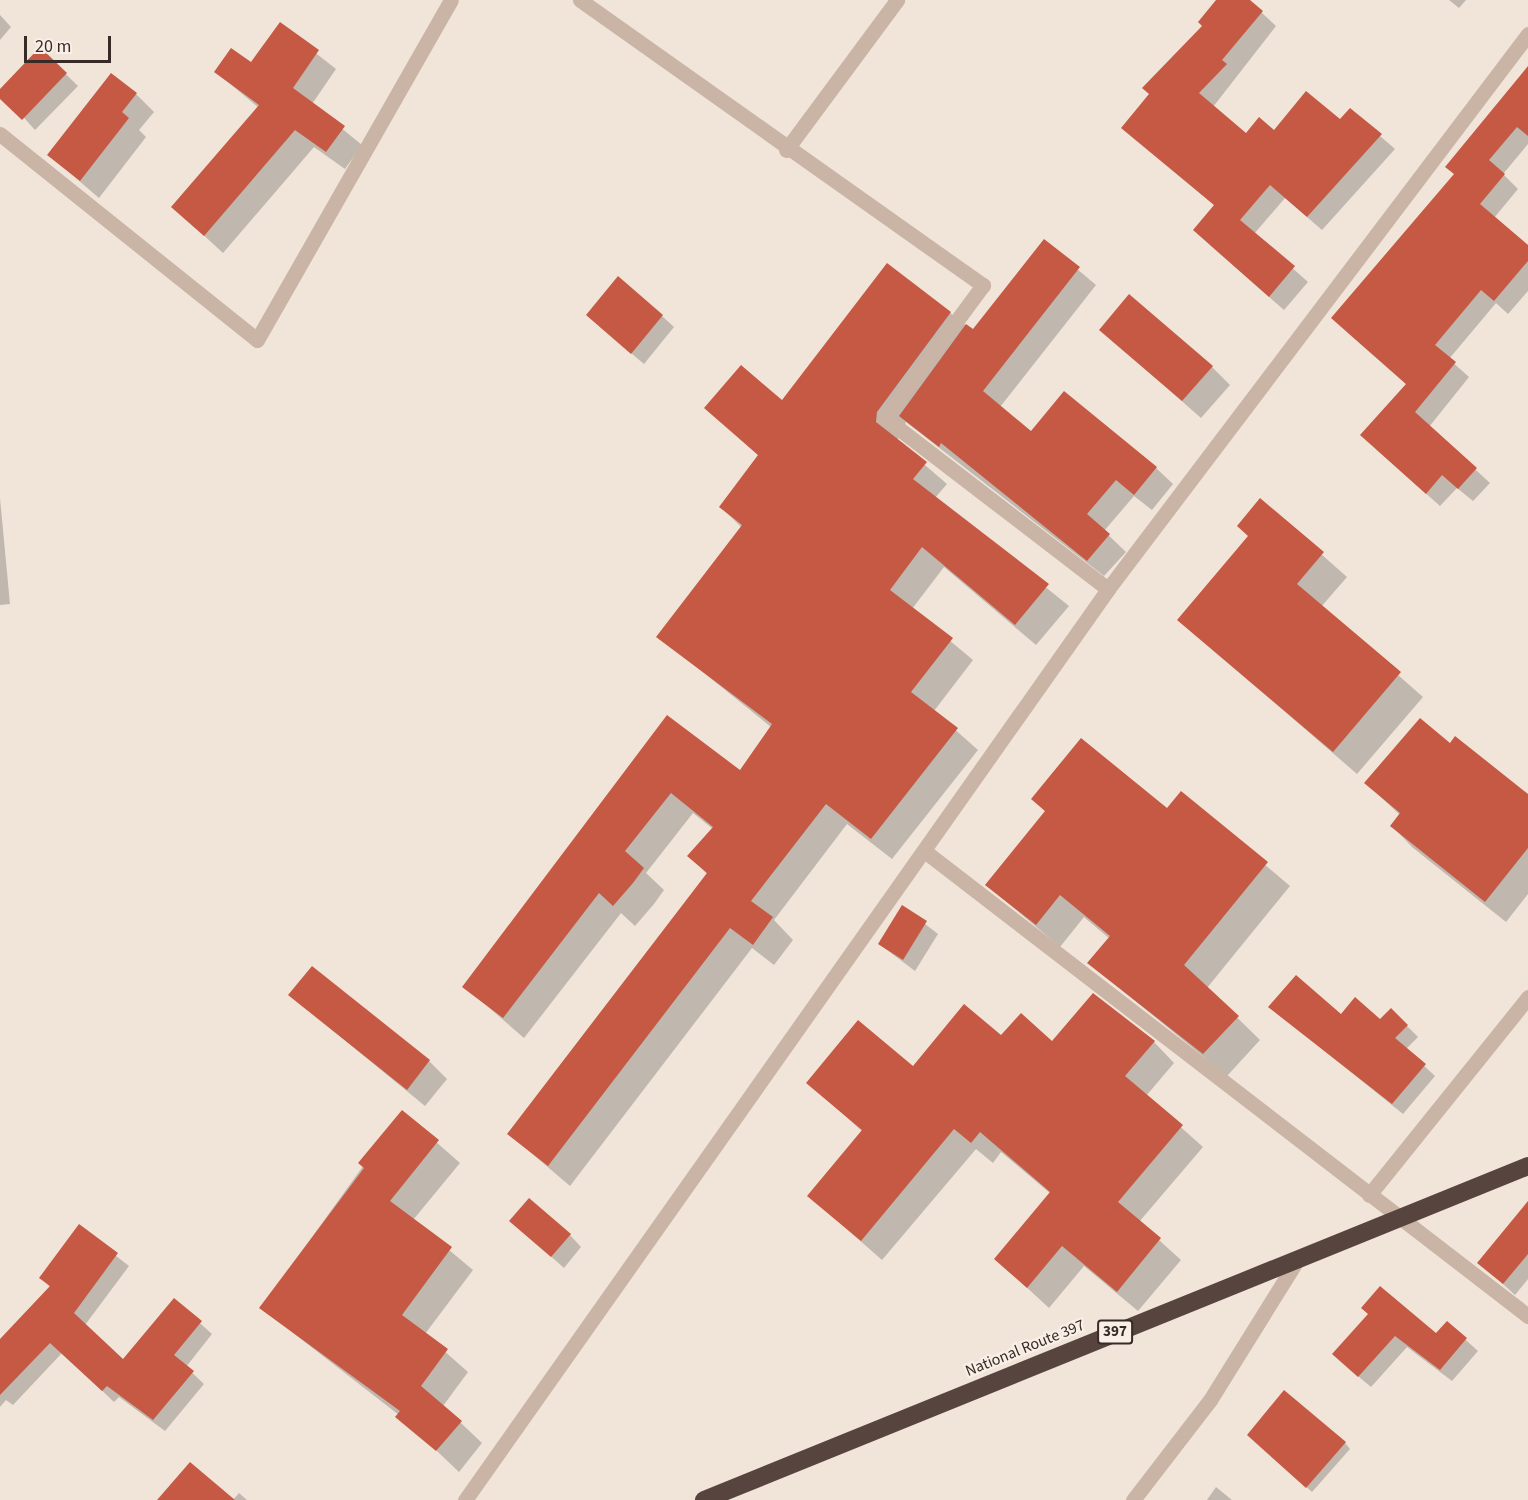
<!DOCTYPE html>
<style>
body{margin:0}
#map{position:relative;width:1528px;height:1500px;overflow:hidden;background:#f1e5da;font-family:"Source Sans 3",sans-serif}
div>[style]{position:absolute}
[style*='--x']{left:calc(var(--x)*1px);top:calc(var(--y)*1px);width:calc(var(--w)*1px);rotate:calc(var(--a)*1deg)}
.shadow>*{inset:0;background:#0003}
.building>*{inset:0;background:#c65944}
.minor>*{height:15px;margin:-7.5px;padding:0 7.5px;transform-origin:7.5px;border-radius:7.5px;background:#c9b4a6}
.highway>*{height:18px;margin:-9px;padding:0 9px;transform-origin:9px;border-radius:9px;background:#57443e}
span{translate:-50% -50%;white-space:nowrap;text-align:center;line-height:1.15;-webkit-text-stroke:4.5px #f9efe7;paint-order:stroke}
.shield-label span{padding:2px 4px;background:#f9efe7;border:2px solid;border-radius:4px;-webkit-text-stroke-width:0}
.shield-label{font-size:15px;color:#362b27;font-weight:700}
.street-label{font-size:16px;color:#362b27}
.scale{position:absolute;left:24px;top:36px;width:87px;height:27px;box-sizing:border-box;border:3px solid #362b27;border-top:0;padding-left:8px;font-size:18px;line-height:21px;white-space:nowrap;color:#362b27;-webkit-text-stroke:4px #f9efe7;paint-order:stroke}
</style>
<div id="map">
<div class="shadow">
<div style="clip-path:polygon(1218px 0,1248px 0,1276px 26px,1213px 107px,1246px 135px,1340px 121px,1350px 110px,1395px 149px,1322px 230px,1285px 198px,1254px 234px,1308px 282px,1284px 310px,1209px 244px,1215px 206px,1123px 127px,1204px 26px)"></div>
<div style="clip-path:polygon(1449px 0,1466px 0,1459px 8px)"></div>
<div style="clip-path:polygon(0 15px,11px 27px,0 40px)"></div>
<div style="clip-path:polygon(280px 25px,336px 69px,312px 104px,362px 145px,345px 169px,314px 147px,223px 253px,173px 207px,259px 108px,216px 72px,251px 64px)"></div>
<div style="clip-path:polygon(40px 49px,78px 86px,35px 130px,0 91px)"></div>
<div style="clip-path:polygon(1528px 90px,1528px 144px,1503px 174px,1518px 189px,1494px 218px,1528px 247px,1528px 291px,1508px 314px,1496px 303px,1449px 359px,1469px 377px,1429px 427px,1490px 483px,1473px 501px,1457px 488px,1440px 506px,1376px 449px,1407px 385px,1347px 332px)"></div>
<div style="clip-path:polygon(136px 94px,154px 112px,139px 130px,146px 137px,99px 198px,49px 155px)"></div>
<div style="clip-path:polygon(1044px 241px,1096px 285px,1000px 407px,1031px 433px,1156px 468px,1173px 484px,1152px 510px,1134px 496px,1104px 531px,1126px 552px,1104px 576px,906px 422px,897px 441px,947px 484px,935px 498px,1069px 606px,1036px 645px,944px 567px,912px 609px,973px 660px,934px 711px,978px 750px,892px 859px,847px 824px,774px 920px,793px 940px,774px 965px,752px 948px,570px 1186px,509px 1134px,707px 874px,689px 855px,713px 829px,693px 813px,646px 873px,664px 890px,654px 904px,635px 926px,621px 913px,524px 1038px,464px 986px,667px 717px,740px 772px,771px 727px,658px 636px,742px 528px,721px 507px,759px 456px,706px 408px,782px 403px,950px 313px,973px 331px)"></div>
<div style="clip-path:polygon(662px 316px,674px 327px,644px 364px,599px 326px)"></div>
<div style="clip-path:polygon(1101px 330px,1212px 367px,1230px 385px,1201px 418px)"></div>
<div style="clip-path:polygon(0 498px,10px 604px,0 605px)"></div>
<div style="clip-path:polygon(1260px 500px,1347px 577px,1321px 607px,1423px 697px,1357px 774px,1179px 620px,1250px 537px)"></div>
<div style="clip-path:polygon(1450px 745px,1528px 796px,1528px 894px,1506px 922px,1412px 847px,1392px 826px,1400px 815px,1366px 783px)"></div>
<div style="clip-path:polygon(1181px 793px,1290px 886px,1207px 988px,1260px 1040px,1227px 1076px,1089px 963px,1110px 939px,1084px 917px,1060px 947px,987px 885px,1046px 812px,1033px 799px,1167px 810px)"></div>
<div style="clip-path:polygon(903px 907px,938px 934px,915px 971px,879px 944px)"></div>
<div style="clip-path:polygon(290px 995px,429px 1061px,447px 1079px,425px 1106px)"></div>
<div style="clip-path:polygon(1270px 1007px,1380px 1021px,1391px 1010px,1418px 1037px,1406px 1049px,1435px 1076px,1403px 1114px)"></div>
<div style="clip-path:polygon(1001px 1037px,1052px 1043px,1154px 1042px,1174px 1063px,1146px 1096px,1203px 1147px,1139px 1222px,1181px 1260px,1138px 1311px,1084px 1266px,1049px 1308px,996px 1259px,1051px 1194px,1001px 1152px,993px 1163px,976px 1149px,882px 1260px,809px 1196px,863px 1132px,808px 1083px,913px 1068px)"></div>
<div style="clip-path:polygon(402px 1112px,460px 1163px,413px 1220px,473px 1270px,425px 1334px,468px 1372px,443px 1406px,482px 1443px,459px 1472px,399px 1415px,261px 1308px)"></div>
<div style="clip-path:polygon(511px 1221px,570px 1235px,581px 1247px,564px 1268px)"></div>
<div style="clip-path:polygon(1528px 1224px,1528px 1279px,1515px 1295px,1479px 1262px)"></div>
<div style="clip-path:polygon(79px 1227px,129px 1266px,85px 1325px,123px 1361px,174px 1300px,212px 1334px,186px 1367px,204px 1384px,165px 1431px,119px 1397px,114px 1402px,62px 1353px,13px 1405px,6px 1400px,0 1407px,0 1341px,50px 1287px,41px 1278px)"></div>
<div style="clip-path:polygon(1369px 1314px,1437px 1335px,1447px 1323px,1478px 1351px,1452px 1381px,1407px 1347px,1371px 1387px,1346px 1366px)"></div>
<div style="clip-path:polygon(1254px 1440px,1345px 1443px,1350px 1449px,1312px 1492px)"></div>
<div style="clip-path:polygon(1216px 1487px,1232px 1500px,1207px 1500px)"></div>
<div style="clip-path:polygon(239px 1493px,247px 1500px,233px 1500px)"></div>
</div>
<div class="building">
<div style="clip-path:polygon(1216px 0,1250px 0,1263px 11px,1222px 60px,1227px 64px,1199px 93px,1246px 133px,1259px 117px,1274px 130px,1306px 91px,1340px 119px,1350px 108px,1382px 134px,1307px 217px,1270px 185px,1240px 220px,1295px 266px,1269px 297px,1193px 230px,1214px 205px,1121px 128px,1149px 94px,1142px 88px,1202px 26px,1198px 22px)"></div>
<div style="clip-path:polygon(280px 22px,319px 50px,293px 88px,345px 126px,326px 152px,295px 130px,204px 236px,171px 207px,259px 105px,214px 72px,231px 48px,251px 62px)"></div>
<div style="clip-path:polygon(40px 47px,67px 73px,22px 120px,0 99px,0 89px)"></div>
<div style="clip-path:polygon(1528px 66px,1528px 136px,1517px 127px,1489px 160px,1505px 174px,1480px 204px,1528px 245px,1528px 261px,1494px 301px,1481px 290px,1435px 345px,1456px 362px,1415px 412px,1477px 468px,1458px 489px,1442px 475px,1426px 494px,1360px 435px,1406px 384px,1331px 318px,1454px 174px,1445px 167px)"></div>
<div style="clip-path:polygon(111px 73px,137px 93px,122px 112px,129px 118px,80px 181px,47px 155px)"></div>
<div style="clip-path:polygon(1044px 239px,1080px 267px,983px 391px,1031px 431px,1064px 391px,1157px 467px,1134px 495px,1116px 480px,1087px 514px,1110px 534px,1087px 561px,941px 443px,939px 447px,899px 416px,966px 324px,973px 329px)"></div>
<div style="clip-path:polygon(887px 263px,951px 312px,877px 412px,876px 422px,927px 462px,913px 479px,1049px 584px,1015px 625px,922px 547px,890px 590px,953px 638px,911px 692px,958px 728px,871px 839px,826px 804px,751px 901px,773px 917px,753px 945px,730px 928px,548px 1166px,507px 1134px,707px 873px,687px 856px,713px 827px,671px 793px,625px 851px,644px 868px,633px 883px,613px 906px,599px 893px,503px 1018px,462px 987px,667px 715px,740px 770px,772px 724px,656px 637px,742px 525px,719px 507px,758px 455px,704px 408px,741px 365px,782px 400px)"></div>
<div style="clip-path:polygon(618px 276px,663px 315px,631px 354px,586px 315px)"></div>
<div style="clip-path:polygon(1129px 294px,1213px 366px,1182px 401px,1099px 330px)"></div>
<div style="clip-path:polygon(1260px 498px,1324px 552px,1297px 584px,1401px 672px,1333px 752px,1177px 620px,1248px 536px,1237px 526px)"></div>
<div style="clip-path:polygon(1420px 718px,1450px 743px,1455px 736px,1528px 794px,1528px 848px,1485px 902px,1390px 826px,1400px 813px,1364px 783px)"></div>
<div style="clip-path:polygon(1081px 738px,1167px 808px,1181px 791px,1268px 862px,1184px 965px,1239px 1016px,1203px 1054px,1087px 963px,1110px 936px,1060px 895px,1036px 925px,985px 885px,1045px 811px,1031px 799px)"></div>
<div style="clip-path:polygon(902px 905px,927px 921px,903px 960px,878px 944px)"></div>
<div style="clip-path:polygon(312px 966px,430px 1060px,407px 1090px,288px 995px)"></div>
<div style="clip-path:polygon(1296px 975px,1341px 1014px,1355px 997px,1380px 1019px,1391px 1008px,1408px 1025px,1395px 1038px,1426px 1064px,1392px 1104px,1268px 1007px)"></div>
<div style="clip-path:polygon(1093px 993px,1155px 1041px,1125px 1076px,1183px 1125px,1118px 1202px,1161px 1238px,1117px 1292px,1062px 1246px,1027px 1288px,994px 1259px,1050px 1192px,980px 1132px,971px 1143px,954px 1129px,861px 1241px,807px 1196px,862px 1130px,806px 1083px,858px 1020px,913px 1066px,964px 1004px,1001px 1035px,1021px 1013px,1052px 1041px)"></div>
<div style="clip-path:polygon(402px 1110px,439px 1140px,390px 1201px,452px 1247px,402px 1315px,448px 1349px,421px 1386px,462px 1421px,436px 1451px,395px 1417px,400px 1411px,259px 1308px,364px 1168px,358px 1163px)"></div>
<div style="clip-path:polygon(529px 1198px,571px 1234px,551px 1257px,509px 1221px)"></div>
<div style="clip-path:polygon(1528px 1201px,1528px 1254px,1503px 1284px,1477px 1263px)"></div>
<div style="clip-path:polygon(79px 1224px,118px 1253px,74px 1313px,123px 1359px,174px 1298px,202px 1321px,174px 1355px,194px 1371px,153px 1420px,107px 1386px,102px 1391px,50px 1343px,0 1395px,0 1339px,50px 1286px,39px 1278px)"></div>
<div style="clip-path:polygon(1380px 1286px,1436px 1333px,1447px 1321px,1467px 1338px,1440px 1370px,1395px 1336px,1358px 1377px,1332px 1354px,1368px 1314px,1361px 1308px)"></div>
<div style="clip-path:polygon(1284px 1390px,1346px 1442px,1306px 1488px,1247px 1435px)"></div>
<div style="clip-path:polygon(190px 1462px,235px 1500px,157px 1500px)"></div>
</div>
<div class="minor">
<div style="--x:580;--y:0;--w:494;--a:35.3"></div>
<div style="--x:983;--y:285;--w:165;--a:126.4"></div>
<div style="--x:885;--y:418;--w:281;--a:37.5"></div>
<div style="--x:0;--y:134;--w:329;--a:38.7"></div>
<div style="--x:257;--y:340;--w:391;--a:-60.3"></div>
<div style="--x:786;--y:150;--w:187;--a:-53.5"></div>
<div style="--x:927;--y:853;--w:759;--a:37.61"></div>
<div style="--x:1369;--y:1195;--w:254;--a:-51.2"></div>
<div style="--x:465;--y:1500;--w:1115;--a:-54.78"></div>
<div style="--x:1108;--y:589;--w:696;--a:-52.88"></div>
<div style="--x:1133;--y:1500;--w:126;--a:-52.4"></div>
<div style="--x:1210;--y:1400;--w:168;--a:-58.1"></div>
</div>
<div class="highway">
<div style="--x:704;--y:1500;--w:889;--a:-22.06"></div>
</div>
<div class="shield-label">
<span style="left:1115px;top:1332px">397</span>
</div>
<div class="street-label">
<span style="left:1025px;top:1348px;rotate:-22deg">National Route 397</span>
</div>
<div class="scale">20 m</div>
</div>
